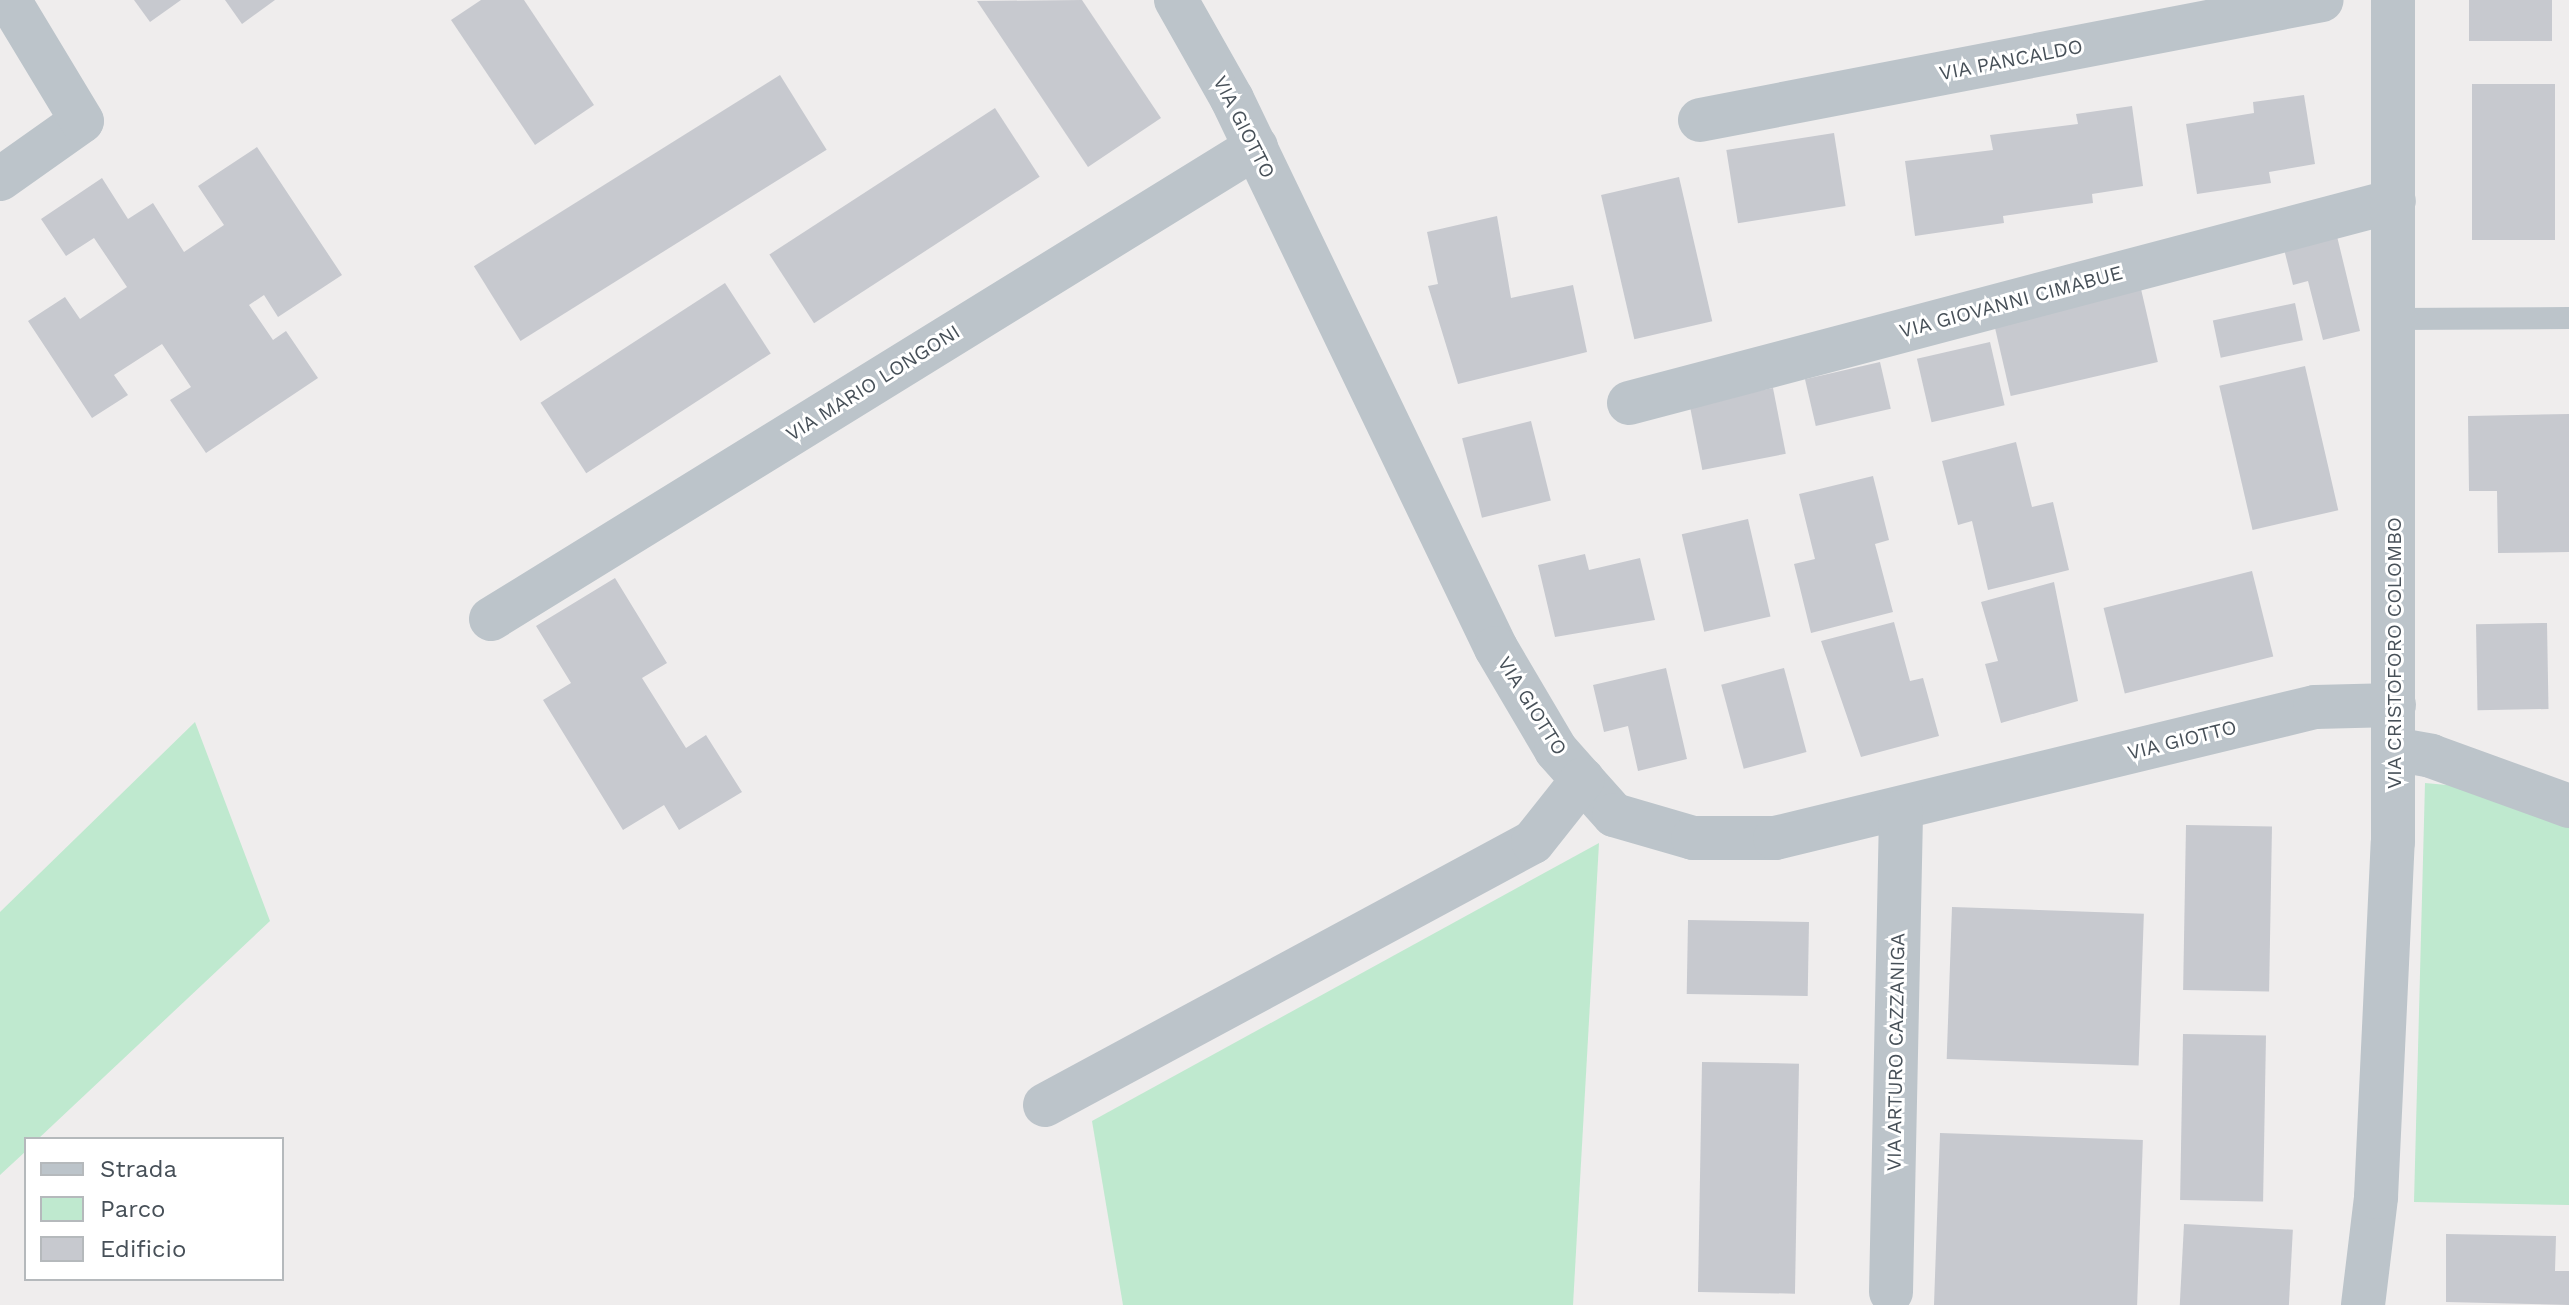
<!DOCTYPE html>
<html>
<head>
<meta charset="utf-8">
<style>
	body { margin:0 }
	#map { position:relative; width:2569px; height:1305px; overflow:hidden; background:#efeded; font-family:"Work Sans",sans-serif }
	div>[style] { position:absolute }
	.green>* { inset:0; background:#bfe9cf }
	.building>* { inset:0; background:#c7c9cf; transform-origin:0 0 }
	.service>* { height:22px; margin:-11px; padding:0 11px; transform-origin:11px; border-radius:11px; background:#bcc4ca }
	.minor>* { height:44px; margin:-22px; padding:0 22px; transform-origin:22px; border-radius:22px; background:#bcc4ca }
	span { translate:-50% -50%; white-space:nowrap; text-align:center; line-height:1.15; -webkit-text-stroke:6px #fff; paint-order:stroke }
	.street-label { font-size:20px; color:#475058 }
	.legend { position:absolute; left:24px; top:1137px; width:260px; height:144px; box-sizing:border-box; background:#fff; border:2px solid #b5b9bc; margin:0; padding:10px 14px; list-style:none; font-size:24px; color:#475058 }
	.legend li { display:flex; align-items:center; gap:16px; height:40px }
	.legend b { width:40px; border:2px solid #b5b9bc }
</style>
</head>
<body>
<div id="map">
	<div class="green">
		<div style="clip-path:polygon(195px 722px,270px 921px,38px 1139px,26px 1139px,26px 1151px,0 1175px,0 912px)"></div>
		<div style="clip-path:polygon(2425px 783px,2458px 786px,2569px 823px,2569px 1205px,2414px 1202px)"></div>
		<div style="clip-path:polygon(1599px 843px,1573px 1305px,1123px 1305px,1092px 1121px)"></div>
	</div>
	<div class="building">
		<div style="clip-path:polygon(134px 0,181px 0,150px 22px)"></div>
		<div style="clip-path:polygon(225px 0,275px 0,242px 24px)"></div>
		<div style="clip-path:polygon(481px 0,524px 0,594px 105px,535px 145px,451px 20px)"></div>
		<div style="clip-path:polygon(1082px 0,1161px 118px,1088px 167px,977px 1px)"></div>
		<div style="left:2469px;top:0;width:83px;height:41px"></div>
		<div style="left:780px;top:75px;width:88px;height:361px;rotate:58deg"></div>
		<div style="left:2472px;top:84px;width:83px;height:156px"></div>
		<div style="clip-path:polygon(2304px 95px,2315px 164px,2269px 172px,2271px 183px,2197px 194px,2186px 124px,2254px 113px,2253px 102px)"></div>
		<div style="clip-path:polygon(2132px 106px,2143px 186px,2092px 194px,2093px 203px,2003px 216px,2004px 223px,1915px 236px,1905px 161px,1993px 150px,1990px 135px,2078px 124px,2076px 114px)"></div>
		<div style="left:995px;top:108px;width:82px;height:269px;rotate:57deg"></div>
		<div style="left:1834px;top:133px;width:74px;height:109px;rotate:81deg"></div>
		<div style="clip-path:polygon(257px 147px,342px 275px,278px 317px,264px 295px,249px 305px,273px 340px,286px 331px,318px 378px,206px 453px,170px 400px,191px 387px,162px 344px,114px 375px,128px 395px,92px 418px,28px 321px,65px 297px,80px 319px,127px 287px,94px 238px,66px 256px,41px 219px,102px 178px,128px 219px,153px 203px,184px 252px,224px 225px,198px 186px)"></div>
		<div style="left:1679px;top:177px;width:148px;height:80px;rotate:77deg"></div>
		<div style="clip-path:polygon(1497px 216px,1511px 298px,1573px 285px,1587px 352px,1458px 384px,1428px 286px,1438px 284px,1427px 232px)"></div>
		<div style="clip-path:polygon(2335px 228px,2360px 331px,2323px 340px,2308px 281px,2293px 285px,2282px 241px)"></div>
		<div style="left:725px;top:283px;width:84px;height:220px;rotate:57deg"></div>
		<div style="left:2141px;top:289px;width:75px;height:151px;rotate:77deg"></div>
		<div style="left:2295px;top:303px;width:38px;height:84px;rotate:78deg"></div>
		<div style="left:1990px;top:342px;width:65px;height:75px;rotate:77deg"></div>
		<div style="left:1880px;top:362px;width:48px;height:77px;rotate:77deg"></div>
		<div style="left:2305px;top:366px;width:148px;height:88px;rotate:77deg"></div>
		<div style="left:1773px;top:388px;width:67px;height:85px;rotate:79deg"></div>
		<div style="clip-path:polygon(2569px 414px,2569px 552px,2498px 553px,2497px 491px,2469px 491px,2468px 416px)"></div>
		<div style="left:1531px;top:421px;width:82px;height:71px;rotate:76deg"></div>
		<div style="clip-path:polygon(2016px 442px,2032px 507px,2053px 502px,2069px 570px,1988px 590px,1972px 521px,1958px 525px,1942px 461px)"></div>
		<div style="clip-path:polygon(1873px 476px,1889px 540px,1875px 544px,1893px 612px,1811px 633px,1794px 564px,1815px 559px,1799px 494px)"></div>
		<div style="left:1748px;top:519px;width:100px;height:68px;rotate:77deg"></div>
		<div style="clip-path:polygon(1585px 554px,1589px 570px,1640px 558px,1655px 620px,1555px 637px,1538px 565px)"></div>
		<div style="left:2252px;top:571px;width:88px;height:153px;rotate:76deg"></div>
		<div style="clip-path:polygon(615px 578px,667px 663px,642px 678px,686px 748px,706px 735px,742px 792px,679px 830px,664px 805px,623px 830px,543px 700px,571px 683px,536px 626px)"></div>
		<div style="clip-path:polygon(2054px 582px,2078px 701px,2001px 723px,1985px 664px,1998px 661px,1981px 602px)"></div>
		<div style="clip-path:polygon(1894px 622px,1910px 681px,1923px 678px,1939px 736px,1861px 757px,1821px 641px)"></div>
		<div style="left:2547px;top:623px;width:86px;height:71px;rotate:89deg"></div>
		<div style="clip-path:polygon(1666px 668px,1687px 759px,1638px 771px,1628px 726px,1604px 732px,1593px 685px)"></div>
		<div style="left:1784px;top:668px;width:87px;height:65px;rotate:75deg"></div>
		<div style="left:2186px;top:825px;width:86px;height:165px;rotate:1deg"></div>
		<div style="left:1952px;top:907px;width:192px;height:152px;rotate:2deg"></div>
		<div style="left:1688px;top:920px;width:121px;height:74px;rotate:1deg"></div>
		<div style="left:2183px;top:1034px;width:83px;height:166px;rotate:1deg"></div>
		<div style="left:1702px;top:1062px;width:97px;height:230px;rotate:1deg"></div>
		<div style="left:1940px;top:1133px;width:203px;height:172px;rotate:2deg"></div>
		<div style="left:2184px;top:1224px;width:109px;height:81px;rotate:3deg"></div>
		<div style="clip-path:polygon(2446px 1234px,2556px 1236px,2555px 1271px,2569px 1271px,2569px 1305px,2446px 1302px)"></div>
	</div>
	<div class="service">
		<div style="left:2395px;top:319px;width:174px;rotate:-0.3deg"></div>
	</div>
	<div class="minor">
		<div style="left:1176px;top:0;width:114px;rotate:60.5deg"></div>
		<div style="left:1232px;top:99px;width:609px;rotate:64.32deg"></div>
		<div style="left:1496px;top:648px;width:118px;rotate:59.5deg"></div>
		<div style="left:1556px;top:750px;width:87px;rotate:48.3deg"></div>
		<div style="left:1614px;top:815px;width:82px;rotate:16.2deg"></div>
		<div style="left:1693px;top:838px;width:82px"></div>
		<div style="left:1775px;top:838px;width:556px;rotate:-13.64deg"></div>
		<div style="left:2315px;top:707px;width:79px;rotate:-1.5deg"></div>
		<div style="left:1700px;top:120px;width:633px;rotate:-10.92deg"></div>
		<div style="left:0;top:179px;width:100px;rotate:-35.3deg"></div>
		<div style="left:82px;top:121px;width:141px;rotate:-121.1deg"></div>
		<div style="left:1629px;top:403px;width:791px;rotate:-14.79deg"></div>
		<div style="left:491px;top:619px;width:899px;rotate:-31.67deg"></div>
		<div style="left:2393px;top:749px;width:39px;rotate:10deg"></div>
		<div style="left:2431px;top:756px;width:147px;rotate:19.9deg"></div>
		<div style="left:1045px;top:1105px;width:554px;rotate:-28.32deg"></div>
		<div style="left:1533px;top:842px;width:80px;rotate:-51.6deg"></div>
		<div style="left:1891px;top:1292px;width:480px;rotate:-88.8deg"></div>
		<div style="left:2363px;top:1305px;width:109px;rotate:-83.1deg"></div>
		<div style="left:2376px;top:1197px;width:355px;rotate:-87.3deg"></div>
		<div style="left:2393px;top:842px;width:842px;rotate:-90deg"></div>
	</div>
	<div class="street-label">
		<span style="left:2011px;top:60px;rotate:-11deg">VIA PANCALDO</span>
		<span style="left:1244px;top:127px;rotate:63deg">VIA GIOTTO</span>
		<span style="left:2011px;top:302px;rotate:-15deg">VIA GIOVANNI CIMABUE</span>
		<span style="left:873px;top:383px;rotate:-32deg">VIA MARIO LONGONI</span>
		<span style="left:2394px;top:653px;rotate:-90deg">VIA CRISTOFORO COLOMBO</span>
		<span style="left:1532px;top:706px;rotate:58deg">VIA GIOTTO</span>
		<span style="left:2182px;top:740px;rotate:-14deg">VIA GIOTTO</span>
		<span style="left:1896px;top:1052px;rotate:-89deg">VIA ARTURO CAZZANIGA</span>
	</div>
	<ul class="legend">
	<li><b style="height:10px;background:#bcc4ca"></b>Strada</li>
	<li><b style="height:22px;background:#bfe9cf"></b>Parco</li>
	<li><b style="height:22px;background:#c7c9cf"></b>Edificio</li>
	</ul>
</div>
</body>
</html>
